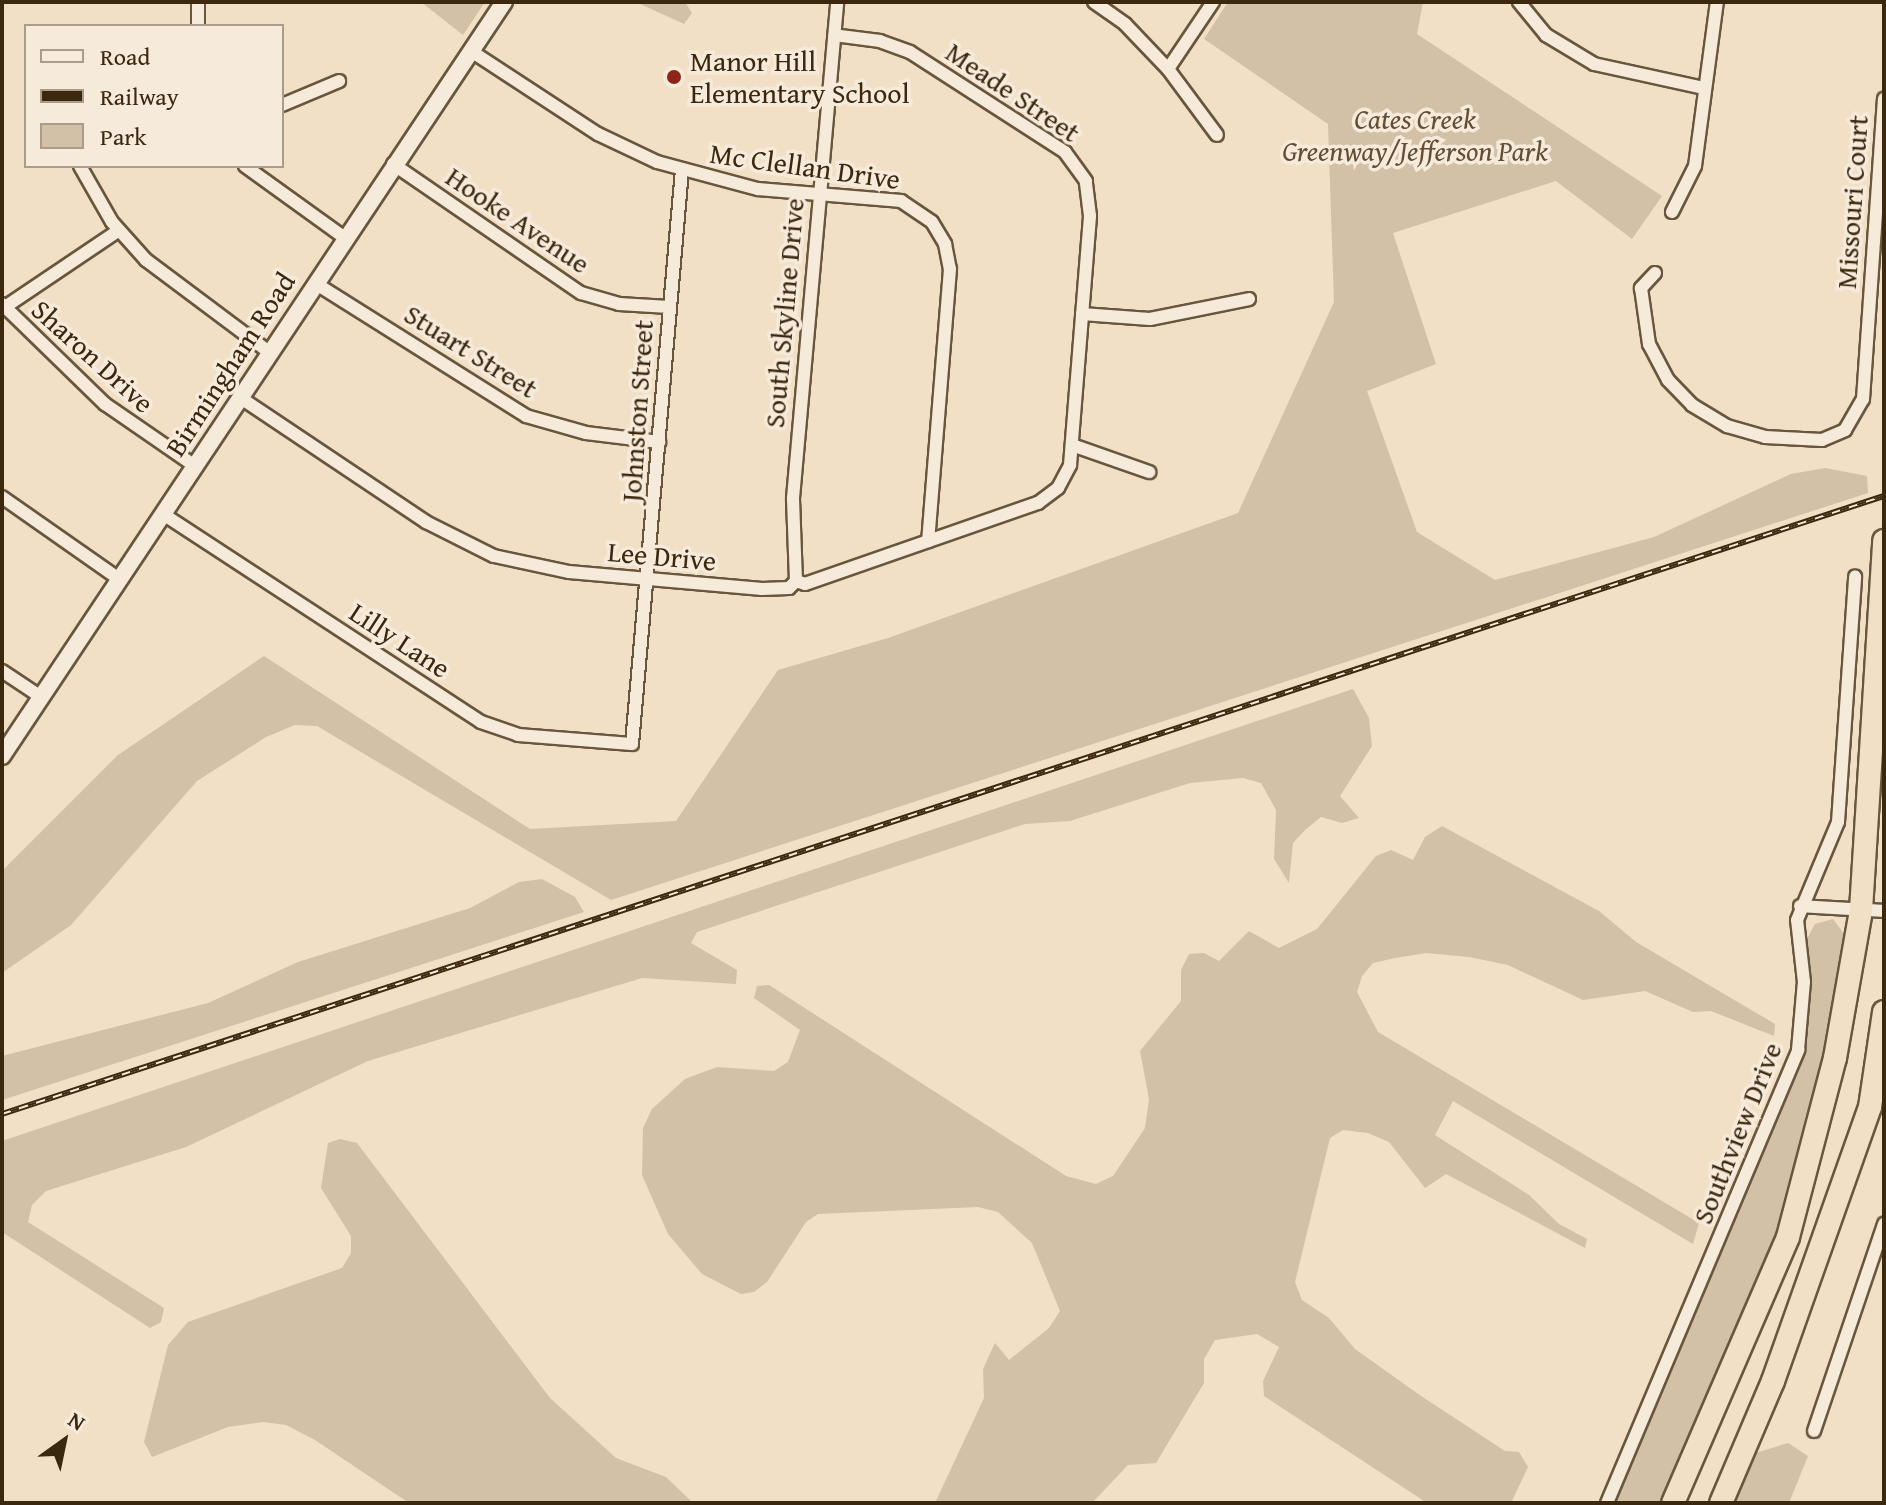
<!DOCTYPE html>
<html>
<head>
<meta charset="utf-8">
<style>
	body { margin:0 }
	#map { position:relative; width:1886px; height:1505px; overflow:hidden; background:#f1dfc6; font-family:"Gentium Book Plus",serif }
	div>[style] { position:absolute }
	.green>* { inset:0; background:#d2c0a7 }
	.roads { filter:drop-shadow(2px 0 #68563d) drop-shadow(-2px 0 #68563d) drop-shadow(0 2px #68563d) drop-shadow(0 -2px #68563d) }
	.street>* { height:12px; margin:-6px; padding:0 6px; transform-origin:6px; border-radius:6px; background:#f6eada }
	.secondary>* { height:16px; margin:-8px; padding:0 8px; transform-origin:8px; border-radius:8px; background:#f6eada }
	.highway>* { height:22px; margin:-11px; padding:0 11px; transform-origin:11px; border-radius:11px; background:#f1dfc6 }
	.rail>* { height:6px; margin-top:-3px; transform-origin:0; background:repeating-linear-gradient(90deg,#f6eada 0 9px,#3b280f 0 18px); box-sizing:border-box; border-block:2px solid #3b280f }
	.dots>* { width:22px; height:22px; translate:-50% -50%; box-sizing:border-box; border:4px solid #f6eada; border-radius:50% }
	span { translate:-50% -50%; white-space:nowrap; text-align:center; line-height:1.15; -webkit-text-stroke:7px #f6eada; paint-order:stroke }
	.poi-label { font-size:28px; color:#3b280f }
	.left { translate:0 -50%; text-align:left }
	.street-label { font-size:28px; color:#3b280f }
	.park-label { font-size:28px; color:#614e35; font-style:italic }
	.frame { position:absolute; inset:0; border:4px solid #3b280f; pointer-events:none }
	.legend { position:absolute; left:24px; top:24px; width:260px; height:144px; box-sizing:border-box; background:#f6eada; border:2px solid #ab9c89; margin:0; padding:10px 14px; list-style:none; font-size:24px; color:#3b280f }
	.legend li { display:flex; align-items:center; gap:16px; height:40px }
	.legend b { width:40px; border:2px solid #ab9c89 }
	.north { position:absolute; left:24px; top:1401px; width:80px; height:80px; -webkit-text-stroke:6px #f6eada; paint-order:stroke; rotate:33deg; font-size:22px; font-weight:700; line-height:32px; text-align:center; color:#3b280f }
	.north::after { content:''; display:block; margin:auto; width:28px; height:36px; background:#3b280f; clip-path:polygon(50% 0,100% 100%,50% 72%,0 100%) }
</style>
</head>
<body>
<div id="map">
	<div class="green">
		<div style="clip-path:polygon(421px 2px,485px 2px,463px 35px)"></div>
		<div style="clip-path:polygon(685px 2px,692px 13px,684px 24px,638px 3px)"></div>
		<div style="clip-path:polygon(1228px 2px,1423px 2px,1417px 34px,1662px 196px,1632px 239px,1556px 181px,1393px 233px,1436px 364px,1367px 391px,1417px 532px,1495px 580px,1654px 537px,1791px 474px,1825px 468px,1867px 476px,1868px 493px,611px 900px,317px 726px,295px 725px,266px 737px,197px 781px,71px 925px,2px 973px,2px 871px,118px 755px,264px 656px,530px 829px,676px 821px,778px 670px,888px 638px,1238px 513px,1334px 302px,1328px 124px,1204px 39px)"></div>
		<div style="clip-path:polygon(1353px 689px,1369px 718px,1372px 746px,1340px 796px,1359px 818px,1342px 823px,1321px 817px,1305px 830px,1293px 843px,1289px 883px,1274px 859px,1276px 810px,1261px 783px,1243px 778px,1190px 783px,1070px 821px,1025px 824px,697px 932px,691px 943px,737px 970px,736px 984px,642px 978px,368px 1061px,186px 1147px,46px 1191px,32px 1205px,28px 1222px,164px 1308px,161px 1322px,150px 1328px,2px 1232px,2px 1141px)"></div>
		<div style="clip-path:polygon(1442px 826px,1599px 911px,1636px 942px,1775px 1024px,1774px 1036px,1711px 1011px,1693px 1012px,1645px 991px,1583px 1000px,1508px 965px,1469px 957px,1426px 953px,1395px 958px,1373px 963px,1362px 976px,1357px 992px,1378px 1032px,1699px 1223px,1693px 1244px,1453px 1101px,1435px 1135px,1529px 1195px,1559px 1224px,1587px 1239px,1585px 1248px,1446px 1174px,1425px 1188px,1389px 1142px,1368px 1133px,1343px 1130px,1330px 1138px,1295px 1282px,1302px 1300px,1329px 1318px,1355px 1349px,1421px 1396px,1505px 1451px,1519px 1452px,1528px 1467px,1511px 1503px,1427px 1503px,1264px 1396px,1263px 1381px,1279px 1347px,1257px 1334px,1215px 1340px,1204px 1359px,1204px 1383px,1156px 1463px,1128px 1465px,1092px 1503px,935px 1503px,984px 1398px,983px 1369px,995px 1343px,1009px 1360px,1049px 1328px,1060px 1311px,1032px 1243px,998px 1212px,978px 1207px,818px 1214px,806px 1222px,767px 1282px,754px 1292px,741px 1294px,702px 1274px,668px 1234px,642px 1175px,643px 1128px,652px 1109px,685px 1079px,717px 1067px,774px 1071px,788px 1062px,800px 1030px,754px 998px,757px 986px,769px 985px,1066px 1176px,1096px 1184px,1113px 1176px,1145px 1128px,1149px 1099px,1140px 1051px,1181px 1001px,1181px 970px,1189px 954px,1204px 953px,1219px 961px,1249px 931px,1279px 948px,1317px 929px,1376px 856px,1391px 850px,1413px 860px,1425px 837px)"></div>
		<div style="clip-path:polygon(542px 879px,575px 897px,584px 912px,2px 1100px,2px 1056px,208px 1003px,298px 962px,470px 908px,519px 882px)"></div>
		<div style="clip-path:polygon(1833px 919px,1845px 935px,1835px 1008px,1803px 1150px,1776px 1235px,1663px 1503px,1614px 1503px,1802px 1062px,1809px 1018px,1804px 944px,1815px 924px)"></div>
		<div style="clip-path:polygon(340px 1139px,357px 1143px,550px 1398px,616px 1458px,666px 1477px,693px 1503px,409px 1503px,315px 1440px,286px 1425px,263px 1422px,228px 1427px,152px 1457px,144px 1442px,168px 1345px,188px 1322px,342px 1268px,351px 1253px,351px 1236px,321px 1188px,328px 1143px)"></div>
		<div style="clip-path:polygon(1788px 1443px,1808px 1456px,1789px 1503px,1732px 1503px,1752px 1454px)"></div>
	</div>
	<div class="roads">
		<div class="street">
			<div style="left:198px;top:2px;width:24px;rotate:90deg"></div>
			<div style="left:1094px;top:2px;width:38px;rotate:35deg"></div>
			<div style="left:1125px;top:24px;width:62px;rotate:46.3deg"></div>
			<div style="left:1168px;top:69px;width:82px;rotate:53.4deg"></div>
			<div style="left:1519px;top:2px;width:43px;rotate:50.7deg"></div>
			<div style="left:1546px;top:35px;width:56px;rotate:31.1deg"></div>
			<div style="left:1594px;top:64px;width:113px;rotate:12.3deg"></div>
			<div style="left:471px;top:51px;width:152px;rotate:33.2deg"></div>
			<div style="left:598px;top:134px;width:65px;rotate:25.4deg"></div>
			<div style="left:657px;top:162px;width:105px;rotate:15deg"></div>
			<div style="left:758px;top:189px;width:144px;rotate:4.8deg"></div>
			<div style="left:901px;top:201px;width:37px;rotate:34deg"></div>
			<div style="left:932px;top:222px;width:26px;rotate:59deg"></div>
			<div style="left:945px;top:244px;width:25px;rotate:79deg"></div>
			<div style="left:950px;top:269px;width:273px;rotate:94.6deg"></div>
			<div style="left:1168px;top:69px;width:81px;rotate:-56.1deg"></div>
			<div style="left:282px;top:105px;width:62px;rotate:-22.8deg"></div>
			<div style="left:393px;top:164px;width:228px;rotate:34.5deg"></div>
			<div style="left:581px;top:293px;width:40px;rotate:16deg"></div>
			<div style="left:619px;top:304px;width:50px;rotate:3.4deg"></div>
			<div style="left:80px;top:166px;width:64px;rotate:60.3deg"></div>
			<div style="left:112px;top:222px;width:51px;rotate:48.2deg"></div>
			<div style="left:146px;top:260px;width:154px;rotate:36.8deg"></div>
			<div style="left:245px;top:166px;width:123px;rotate:35.8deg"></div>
			<div style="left:1672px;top:212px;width:51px;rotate:-63.4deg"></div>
			<div style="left:1695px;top:166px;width:165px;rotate:-82.4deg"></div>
			<div style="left:1655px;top:273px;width:21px;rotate:133deg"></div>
			<div style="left:1641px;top:288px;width:57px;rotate:81.9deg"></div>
			<div style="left:1649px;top:344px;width:41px;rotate:62.2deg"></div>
			<div style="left:1668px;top:380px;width:35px;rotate:46deg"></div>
			<div style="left:1692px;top:405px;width:41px;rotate:31deg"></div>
			<div style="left:1727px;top:426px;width:40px;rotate:16deg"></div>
			<div style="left:1765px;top:437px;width:57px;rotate:3deg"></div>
			<div style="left:1822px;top:440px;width:25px;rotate:-23deg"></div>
			<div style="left:1845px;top:430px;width:36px;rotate:-60deg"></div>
			<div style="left:1863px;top:399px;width:301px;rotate:-86deg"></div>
			<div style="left:315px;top:283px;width:249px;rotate:32.2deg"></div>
			<div style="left:526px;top:416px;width:62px;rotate:15.8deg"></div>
			<div style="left:586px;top:433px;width:74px;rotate:7deg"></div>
			<div style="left:2px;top:304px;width:144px;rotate:44.2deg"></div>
			<div style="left:105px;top:404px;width:109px;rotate:34.6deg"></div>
			<div style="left:2px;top:309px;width:141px;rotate:-34deg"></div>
			<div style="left:1082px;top:314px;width:68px;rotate:4.2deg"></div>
			<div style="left:1150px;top:319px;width:101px;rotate:-11.4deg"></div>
			<div style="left:241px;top:398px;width:223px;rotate:33.8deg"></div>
			<div style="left:426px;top:522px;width:76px;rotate:26.6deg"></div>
			<div style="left:494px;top:556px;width:77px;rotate:12deg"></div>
			<div style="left:569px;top:572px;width:194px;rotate:5deg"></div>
			<div style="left:762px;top:589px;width:27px;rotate:-2deg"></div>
			<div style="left:789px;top:588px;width:10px;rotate:-45deg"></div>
			<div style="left:1072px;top:445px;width:82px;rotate:19.3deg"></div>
			<div style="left:2px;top:497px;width:143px;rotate:35deg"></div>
			<div style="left:163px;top:514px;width:380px;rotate:33.2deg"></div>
			<div style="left:481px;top:722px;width:39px;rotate:19deg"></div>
			<div style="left:518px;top:735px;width:114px;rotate:4.5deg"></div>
			<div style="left:632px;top:744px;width:576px;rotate:-85.02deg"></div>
			<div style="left:796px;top:581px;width:9px;rotate:18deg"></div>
			<div style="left:805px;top:584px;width:247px;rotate:-19.2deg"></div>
			<div style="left:1038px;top:503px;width:25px;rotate:-37deg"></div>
			<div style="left:1058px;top:488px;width:26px;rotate:-62deg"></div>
			<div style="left:1070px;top:465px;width:250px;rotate:-85.4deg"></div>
			<div style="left:1090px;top:216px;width:35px;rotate:-97deg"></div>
			<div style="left:1086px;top:181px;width:36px;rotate:-126deg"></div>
			<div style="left:1065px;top:152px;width:184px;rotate:-147.2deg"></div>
			<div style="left:910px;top:52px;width:32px;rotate:-160deg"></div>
			<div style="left:880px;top:41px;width:46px;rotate:-172.6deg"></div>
			<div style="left:796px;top:581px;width:83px;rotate:-92.1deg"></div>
			<div style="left:793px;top:498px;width:498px;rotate:-84.9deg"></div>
			<div style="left:2px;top:671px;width:47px;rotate:33.7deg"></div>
			<div style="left:1800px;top:906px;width:84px;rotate:3.4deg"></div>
			<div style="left:1814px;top:1431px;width:219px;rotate:-71.3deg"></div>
			<div style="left:1607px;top:1503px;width:492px;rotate:-67.1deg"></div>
			<div style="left:1798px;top:1050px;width:68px;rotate:-85deg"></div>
			<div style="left:1804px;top:982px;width:62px;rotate:-96.4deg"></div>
			<div style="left:1797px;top:920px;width:106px;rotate:-67.3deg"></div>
			<div style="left:1838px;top:822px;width:246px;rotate:-86deg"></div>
		</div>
		<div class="secondary">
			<div style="left:2px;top:756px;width:906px;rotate:-56.35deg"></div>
		</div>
		<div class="highway">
			<div style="left:1673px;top:1503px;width:290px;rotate:-66.6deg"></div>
			<div style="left:1788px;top:1237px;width:185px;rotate:-75.3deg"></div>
			<div style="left:1835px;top:1058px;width:150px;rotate:-80deg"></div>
			<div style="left:1861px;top:910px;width:370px;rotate:-86.4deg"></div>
			<div style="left:1721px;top:1503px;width:133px;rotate:-66.9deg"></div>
			<div style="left:1773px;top:1381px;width:291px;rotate:-70.5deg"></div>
			<div style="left:1870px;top:1107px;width:96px;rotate:-81.6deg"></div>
		</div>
	</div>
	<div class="rail">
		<div style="left:2px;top:1114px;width:1981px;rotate:-18.18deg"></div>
	</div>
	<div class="dots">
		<div style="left:674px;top:77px;background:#8f2418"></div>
	</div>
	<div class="poi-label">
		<span class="left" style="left:690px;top:77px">Manor Hill<br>Elementary School</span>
	</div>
	<div class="street-label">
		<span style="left:1013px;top:92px;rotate:34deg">Meade Street</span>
		<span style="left:805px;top:166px;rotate:8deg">Mc Clellan Drive</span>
		<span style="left:1852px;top:202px;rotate:-86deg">Missouri Court</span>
		<span style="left:518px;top:220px;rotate:34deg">Hooke Avenue</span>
		<span style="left:784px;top:313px;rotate:-85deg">South Skyline Drive</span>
		<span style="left:471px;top:351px;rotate:32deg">Stuart Street</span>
		<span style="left:93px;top:356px;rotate:42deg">Sharon Drive</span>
		<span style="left:230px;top:364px;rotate:-57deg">Birmingham Road</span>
		<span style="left:637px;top:411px;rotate:-86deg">Johnston Street</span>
		<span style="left:662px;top:556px;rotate:5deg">Lee Drive</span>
		<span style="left:400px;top:640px;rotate:33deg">Lilly Lane</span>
		<span style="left:1737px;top:1133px;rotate:-68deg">Southview Drive</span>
	</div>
	<div class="park-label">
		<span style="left:1415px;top:135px">Cates Creek<br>Greenway/Jefferson Park</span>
	</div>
	<div class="frame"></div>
	<ul class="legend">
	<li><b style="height:10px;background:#f6eada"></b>Road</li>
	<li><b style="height:10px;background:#3b280f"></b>Railway</li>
	<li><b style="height:22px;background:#d2c0a7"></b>Park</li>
	</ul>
	<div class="north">N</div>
</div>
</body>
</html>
